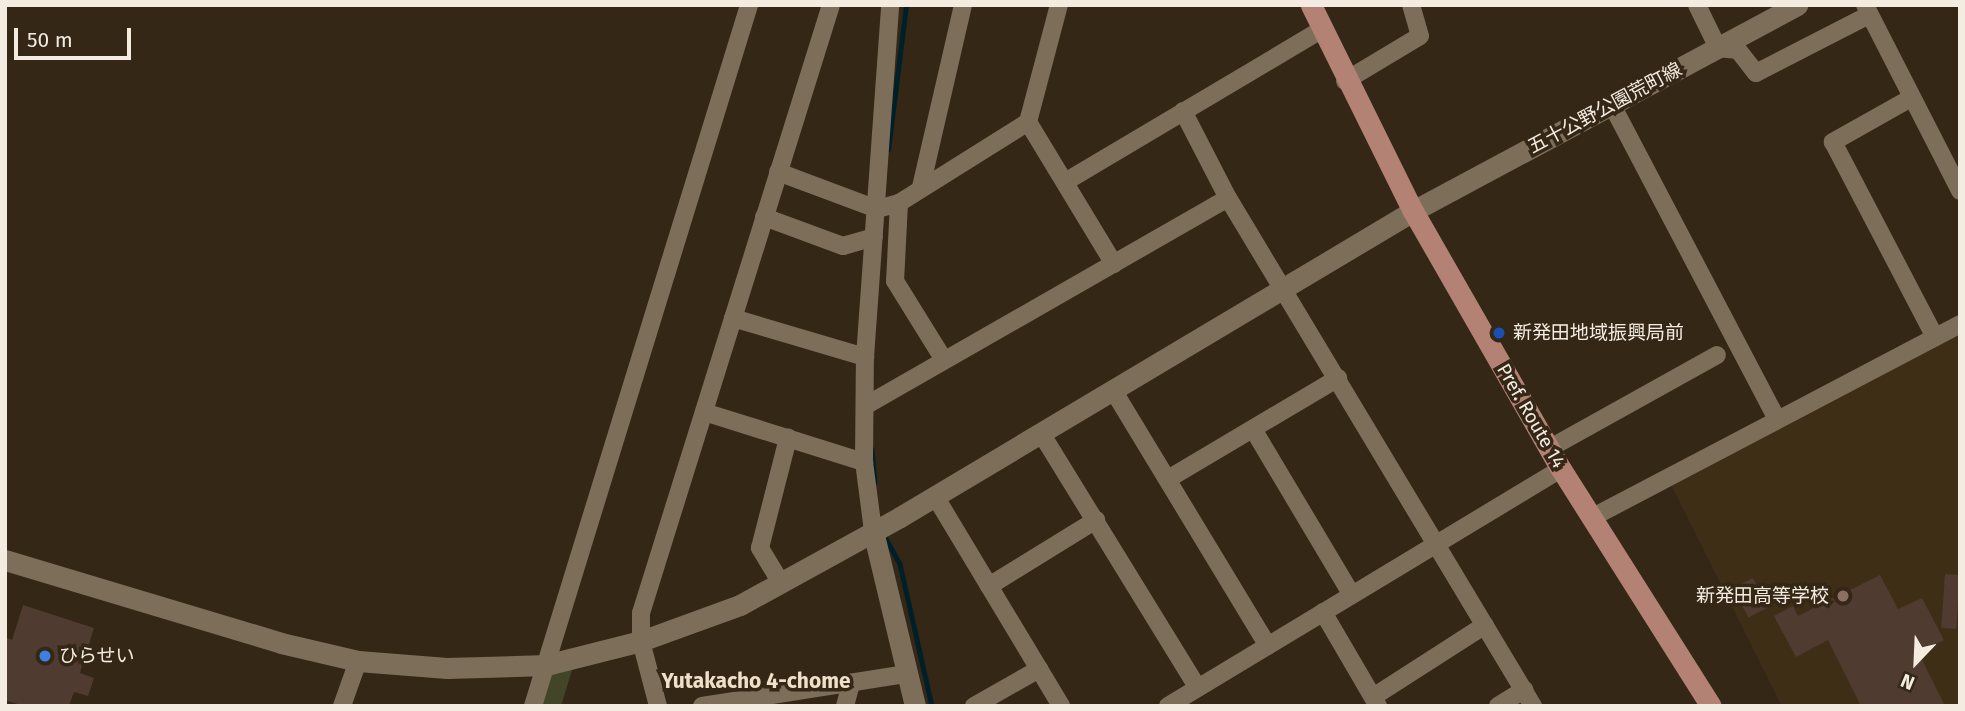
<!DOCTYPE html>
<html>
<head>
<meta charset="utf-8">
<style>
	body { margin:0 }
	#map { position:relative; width:1965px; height:711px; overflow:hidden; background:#342716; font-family:"Fira Sans","Noto Sans JP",sans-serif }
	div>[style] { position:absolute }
	.built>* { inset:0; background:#3f2e16 }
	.green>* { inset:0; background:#434528 }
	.stream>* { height:4.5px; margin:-2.25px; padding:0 2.25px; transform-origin:2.25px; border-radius:2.25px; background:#002029 }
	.building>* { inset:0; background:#503b31; transform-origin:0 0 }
	.street>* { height:18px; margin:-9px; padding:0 9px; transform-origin:9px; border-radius:9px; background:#7d6e5a }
	.secondary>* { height:21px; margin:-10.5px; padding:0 10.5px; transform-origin:10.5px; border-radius:10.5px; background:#7d6e5a }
	.primary>* { height:21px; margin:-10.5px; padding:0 10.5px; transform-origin:10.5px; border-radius:10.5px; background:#b48175 }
	.dots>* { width:19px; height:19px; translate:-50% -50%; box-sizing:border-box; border:4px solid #342716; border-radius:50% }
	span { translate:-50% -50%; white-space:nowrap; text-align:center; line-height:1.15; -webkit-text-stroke:7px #342716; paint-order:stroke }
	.street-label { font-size:19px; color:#f4ece1 }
	.poi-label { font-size:19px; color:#f4ece1 }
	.left { translate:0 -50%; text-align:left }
	.right { translate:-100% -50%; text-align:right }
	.neighbourhood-label { font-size:21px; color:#f0e0ca; font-weight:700 }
	.frame { position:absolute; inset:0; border:7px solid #f4ece1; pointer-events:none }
	.north { position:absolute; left:1881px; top:627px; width:70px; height:70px; -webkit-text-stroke:5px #342716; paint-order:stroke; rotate:203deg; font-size:19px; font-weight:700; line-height:28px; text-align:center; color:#f4ece1 }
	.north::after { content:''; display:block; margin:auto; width:24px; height:32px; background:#f4ece1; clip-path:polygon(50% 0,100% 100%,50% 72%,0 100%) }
	.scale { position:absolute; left:14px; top:28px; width:117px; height:32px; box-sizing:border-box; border:4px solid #f4ece1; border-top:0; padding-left:9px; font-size:21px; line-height:24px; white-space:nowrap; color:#f4ece1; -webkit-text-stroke:5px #342716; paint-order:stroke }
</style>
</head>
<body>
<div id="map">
	<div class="built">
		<div style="clip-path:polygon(1960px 334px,1960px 706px,1782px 706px,1672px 486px)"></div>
	</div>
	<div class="green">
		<div style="clip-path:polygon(575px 660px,561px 706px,536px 706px,548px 667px)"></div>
	</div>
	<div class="stream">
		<div style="left:888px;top:150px;width:146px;rotate:-82.9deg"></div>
		<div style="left:872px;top:449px;width:33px;rotate:85deg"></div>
		<div style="left:884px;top:535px;width:33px;rotate:61deg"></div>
		<div style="left:900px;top:564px;width:146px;rotate:77.3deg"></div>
	</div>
	<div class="building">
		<div style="left:1945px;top:574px;width:15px;height:54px;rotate:4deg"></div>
		<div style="clip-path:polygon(1880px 575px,1898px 609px,1922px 598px,1944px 640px,1919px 654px,1945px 706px,1861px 706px,1828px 640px,1796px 657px,1774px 616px,1793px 606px,1798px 616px)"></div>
		<div style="left:1753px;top:578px;width:33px;height:22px;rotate:63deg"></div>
		<div style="clip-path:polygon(23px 605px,94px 628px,80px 673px,94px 678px,88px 696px,74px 692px,69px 706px,24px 706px,5px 700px,5px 637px,12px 640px)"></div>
	</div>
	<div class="street">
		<div style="left:1697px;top:5px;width:48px;rotate:64deg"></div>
		<div style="left:1718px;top:48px;width:20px;rotate:6deg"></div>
		<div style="left:1738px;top:50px;width:29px;rotate:52deg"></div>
		<div style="left:1756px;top:73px;width:127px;rotate:-27.2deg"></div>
		<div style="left:1865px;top:5px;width:209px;rotate:62.9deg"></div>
		<div style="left:1345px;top:81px;width:87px;rotate:-31deg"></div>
		<div style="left:1420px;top:36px;width:32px;rotate:-106deg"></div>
		<div style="left:1911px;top:98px;width:90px;rotate:150.6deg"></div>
		<div style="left:1833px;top:142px;width:220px;rotate:62.4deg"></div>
		<div style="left:1612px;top:105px;width:355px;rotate:62.3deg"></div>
		<div style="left:1183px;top:111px;width:98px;rotate:62.7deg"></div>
		<div style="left:1028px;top:122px;width:166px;rotate:58.8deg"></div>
		<div style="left:778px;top:172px;width:106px;rotate:20.5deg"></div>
		<div style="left:877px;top:209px;width:23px;rotate:-15deg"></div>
		<div style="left:899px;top:203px;width:152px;rotate:-32.1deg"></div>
		<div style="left:1028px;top:122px;width:121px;rotate:-75.2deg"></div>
		<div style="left:1065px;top:182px;width:298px;rotate:-30.7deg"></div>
		<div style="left:921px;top:187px;width:187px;rotate:-77deg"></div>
		<div style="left:899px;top:203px;width:78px;rotate:92.9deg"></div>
		<div style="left:895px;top:281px;width:93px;rotate:58.2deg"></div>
		<div style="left:764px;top:217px;width:84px;rotate:20.2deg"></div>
		<div style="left:843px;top:246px;width:32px;rotate:-16deg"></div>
		<div style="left:733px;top:318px;width:138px;rotate:16.5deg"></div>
		<div style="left:1113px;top:390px;width:299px;rotate:58.8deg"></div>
		<div style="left:865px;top:406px;width:418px;rotate:-29.8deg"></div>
		<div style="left:1228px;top:198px;width:593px;rotate:59.02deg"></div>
		<div style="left:704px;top:412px;width:168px;rotate:17.4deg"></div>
		<div style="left:1253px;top:429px;width:193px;rotate:59.2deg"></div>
		<div style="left:1041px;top:433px;width:299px;rotate:58.4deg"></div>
		<div style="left:1550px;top:448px;width:191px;rotate:-29.1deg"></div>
		<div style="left:1168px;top:479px;width:198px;rotate:-30.7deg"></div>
		<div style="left:935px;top:496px;width:245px;rotate:59deg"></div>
		<div style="left:1593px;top:517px;width:415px;rotate:-27.7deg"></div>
		<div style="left:873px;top:531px;width:70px;rotate:-97.4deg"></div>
		<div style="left:864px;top:462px;width:105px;rotate:-89.5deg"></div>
		<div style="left:865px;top:357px;width:353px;rotate:-85.9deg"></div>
		<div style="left:781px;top:583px;width:41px;rotate:-121deg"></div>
		<div style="left:760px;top:548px;width:114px;rotate:-75.7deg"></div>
		<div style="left:989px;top:586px;width:126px;rotate:-31.7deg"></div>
		<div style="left:1323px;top:612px;width:109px;rotate:59.7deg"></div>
		<div style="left:1373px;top:697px;width:133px;rotate:-32.7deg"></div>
		<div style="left:342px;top:706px;width:48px;rotate:-70.4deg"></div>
		<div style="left:533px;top:706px;width:734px;rotate:-72.87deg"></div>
		<div style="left:658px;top:706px;width:67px;rotate:-104.7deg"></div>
		<div style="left:641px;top:641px;width:28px;rotate:-90deg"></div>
		<div style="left:641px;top:613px;width:637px;rotate:-72.65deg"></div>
		<div style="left:702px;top:706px;width:207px;rotate:-8.9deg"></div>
		<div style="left:845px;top:706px;width:24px;rotate:-75deg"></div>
		<div style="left:974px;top:706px;width:75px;rotate:-29.6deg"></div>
		<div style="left:1168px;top:706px;width:459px;rotate:-31.1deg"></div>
		<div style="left:1498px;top:706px;width:31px;rotate:-32deg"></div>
	</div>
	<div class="secondary">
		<div style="left:873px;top:531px;width:180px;rotate:76.5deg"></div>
		<div style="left:5px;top:560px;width:288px;rotate:16.7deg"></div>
		<div style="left:281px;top:643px;width:79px;rotate:13.2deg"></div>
		<div style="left:358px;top:661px;width:89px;rotate:4.5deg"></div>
		<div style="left:447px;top:668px;width:99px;rotate:-1.7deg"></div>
		<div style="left:546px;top:665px;width:98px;rotate:-14.2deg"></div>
		<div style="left:641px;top:641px;width:105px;rotate:-20deg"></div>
		<div style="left:740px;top:605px;width:183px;rotate:-28.8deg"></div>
		<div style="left:900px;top:517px;width:597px;rotate:-30.82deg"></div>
		<div style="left:1413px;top:211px;width:436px;rotate:-28.2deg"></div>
	</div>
	<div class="primary">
		<div style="left:1311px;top:5px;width:230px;rotate:63.7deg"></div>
		<div style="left:1413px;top:211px;width:297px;rotate:60.2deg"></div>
		<div style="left:1561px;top:469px;width:280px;rotate:57.7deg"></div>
	</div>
	<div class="dots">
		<div style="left:1499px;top:333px;background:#1a4fb4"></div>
		<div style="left:1843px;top:596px;background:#8d6e63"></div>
		<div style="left:45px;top:656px;background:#3f7fe0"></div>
	</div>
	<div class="street-label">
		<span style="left:1605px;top:108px;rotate:-28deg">五十公野公園荒町線</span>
		<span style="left:1531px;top:416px;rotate:60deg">Pref. Route 14</span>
	</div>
	<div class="poi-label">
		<span class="left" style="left:1513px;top:333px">新発田地域振興局前</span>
		<span class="right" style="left:1829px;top:596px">新発田高等学校</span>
		<span class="left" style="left:59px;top:656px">ひらせい</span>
	</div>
	<div class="neighbourhood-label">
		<span style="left:756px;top:681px">Yutakacho 4-chome</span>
	</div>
	<div class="frame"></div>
	<div class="north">N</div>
	<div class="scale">50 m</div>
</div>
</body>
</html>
